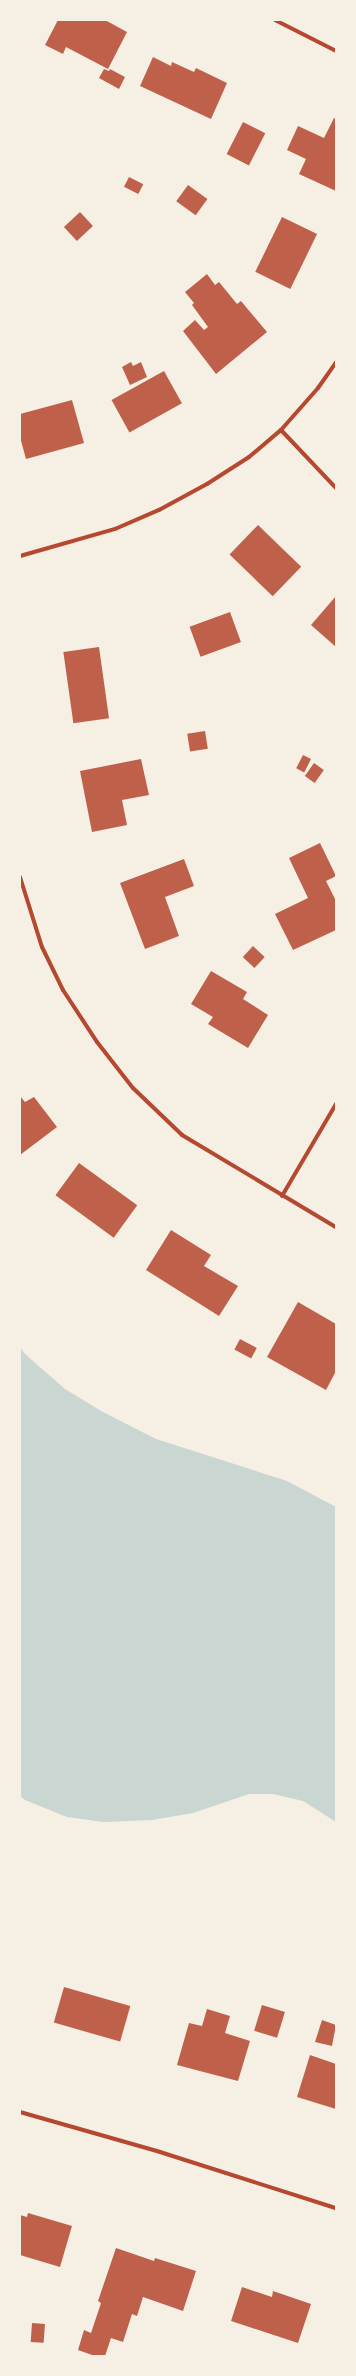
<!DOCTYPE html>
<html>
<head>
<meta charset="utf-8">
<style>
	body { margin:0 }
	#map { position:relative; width:356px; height:2376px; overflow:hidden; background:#f6efe4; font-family:"IBM Plex Sans",sans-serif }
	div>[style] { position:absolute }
	.water>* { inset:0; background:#c9d6d2 }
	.building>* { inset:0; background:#bf614a; transform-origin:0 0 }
	.minor>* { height:4px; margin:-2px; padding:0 2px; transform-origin:2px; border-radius:2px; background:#b5482f }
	span { translate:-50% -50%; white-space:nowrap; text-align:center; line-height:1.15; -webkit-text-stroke:3.5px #f6efe4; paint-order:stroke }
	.frame { position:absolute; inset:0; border:21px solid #f6efe4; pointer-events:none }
</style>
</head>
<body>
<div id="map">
	<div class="water">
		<div style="clip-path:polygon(20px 1347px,25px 1354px,65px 1389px,101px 1411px,156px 1439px,287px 1481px,336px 1507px,336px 1822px,303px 1801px,273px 1794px,249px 1794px,193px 1813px,152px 1820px,103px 1822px,67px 1817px,25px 1800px,20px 1796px)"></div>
	</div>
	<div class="building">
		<div style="clip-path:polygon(58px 20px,105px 20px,127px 32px,108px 69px,66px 47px,63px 54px,45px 45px)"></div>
		<div style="clip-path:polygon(153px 57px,171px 66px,172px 62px,194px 72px,196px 68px,227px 83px,211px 119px,140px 86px)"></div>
		<div style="clip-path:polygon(104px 69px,109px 71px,110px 69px,125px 77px,119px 89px,99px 78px)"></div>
		<div style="clip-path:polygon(334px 118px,336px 119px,336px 191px,299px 174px,306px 159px,287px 150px,298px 126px,324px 138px)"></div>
		<div style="left:243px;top:122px;width:25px;height:36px;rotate:27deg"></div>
		<div style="left:129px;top:177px;width:16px;height:11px;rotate:27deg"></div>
		<div style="left:188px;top:185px;width:24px;height:20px;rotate:36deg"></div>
		<div style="left:80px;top:212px;width:19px;height:22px;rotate:47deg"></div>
		<div style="left:282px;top:217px;width:39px;height:61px;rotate:26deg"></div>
		<div style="clip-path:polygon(207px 274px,215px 285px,219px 282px,237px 304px,241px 301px,267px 332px,216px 374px,183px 331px,195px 320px,204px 330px,208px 327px,192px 305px,194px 303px,185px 292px)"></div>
		<div style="clip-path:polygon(131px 362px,133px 366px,141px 362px,147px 377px,130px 385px,122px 367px)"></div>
		<div style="left:164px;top:371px;width:37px;height:60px;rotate:61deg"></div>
		<div style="clip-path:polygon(72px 400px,84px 443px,26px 459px,20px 437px,20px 414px)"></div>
		<div style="left:258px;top:525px;width:60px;height:41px;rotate:44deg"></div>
		<div style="clip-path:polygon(336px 596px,336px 647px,311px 625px)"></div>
		<div style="left:230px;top:612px;width:32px;height:43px;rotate:70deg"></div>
		<div style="left:99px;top:647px;width:72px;height:36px;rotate:82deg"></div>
		<div style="left:205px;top:731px;width:18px;height:18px;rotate:81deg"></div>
		<div style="left:303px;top:755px;width:9px;height:15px;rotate:27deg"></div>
		<div style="clip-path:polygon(141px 759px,149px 795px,122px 800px,127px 825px,92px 832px,80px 771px)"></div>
		<div style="left:314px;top:763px;width:12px;height:16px;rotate:35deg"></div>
		<div style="clip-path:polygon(320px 843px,336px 876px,326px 881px,336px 901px,336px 930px,293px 950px,275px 914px,308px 898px,289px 858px)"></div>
		<div style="clip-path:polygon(184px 859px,194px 886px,165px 897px,179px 936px,145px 949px,120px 883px)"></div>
		<div style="left:253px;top:946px;width:16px;height:15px;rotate:43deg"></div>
		<div style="clip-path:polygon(211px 971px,247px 992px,243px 999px,268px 1015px,248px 1048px,208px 1024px,213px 1017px,191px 1004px)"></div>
		<div style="clip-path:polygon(20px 1096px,25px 1102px,34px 1097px,57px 1127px,20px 1155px)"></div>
		<div style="left:79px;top:1163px;width:72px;height:40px;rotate:36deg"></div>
		<div style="clip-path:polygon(171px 1230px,211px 1255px,204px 1266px,238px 1286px,219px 1316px,146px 1270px)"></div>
		<div style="clip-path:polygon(298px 1302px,336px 1324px,336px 1371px,326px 1390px,267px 1357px)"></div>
		<div style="left:240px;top:1339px;width:19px;height:12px;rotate:28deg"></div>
		<div style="left:64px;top:1987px;width:69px;height:37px;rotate:16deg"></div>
		<div style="left:262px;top:2005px;width:24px;height:27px;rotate:17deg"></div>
		<div style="clip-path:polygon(207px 2009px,230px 2016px,225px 2033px,250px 2041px,238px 2081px,177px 2065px,189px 2023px,202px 2026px)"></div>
		<div style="clip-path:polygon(322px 2020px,336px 2025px,332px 2046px,315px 2042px)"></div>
		<div style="clip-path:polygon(310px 2055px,336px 2064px,336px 2109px,297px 2097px)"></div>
		<div style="clip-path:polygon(28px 2213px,72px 2226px,60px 2267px,20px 2255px,20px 2215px,27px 2217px)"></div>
		<div style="clip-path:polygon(116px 2248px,154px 2261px,155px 2258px,196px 2271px,183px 2311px,143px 2297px,137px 2316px,132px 2314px,123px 2342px,111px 2338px,105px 2356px,95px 2356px,78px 2350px,84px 2330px,91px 2333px,101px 2303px,98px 2301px)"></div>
		<div style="clip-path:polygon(242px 2287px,272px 2297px,273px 2291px,311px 2304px,298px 2343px,231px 2321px)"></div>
		<div style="left:32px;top:2323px;width:13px;height:19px;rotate:4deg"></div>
	</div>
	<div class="minor">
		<div style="left:275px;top:20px;width:68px;rotate:26.9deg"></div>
		<div style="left:281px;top:430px;width:80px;rotate:46.5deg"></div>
		<div style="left:20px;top:556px;width:99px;rotate:-15.9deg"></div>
		<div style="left:115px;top:529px;width:48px;rotate:-23.4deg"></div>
		<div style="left:159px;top:510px;width:55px;rotate:-28.4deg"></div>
		<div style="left:207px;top:484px;width:50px;rotate:-32.7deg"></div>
		<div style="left:249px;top:457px;width:42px;rotate:-40.2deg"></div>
		<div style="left:281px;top:430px;width:56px;rotate:-48.6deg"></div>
		<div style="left:318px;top:388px;width:32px;rotate:-55deg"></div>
		<div style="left:20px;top:877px;width:73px;rotate:72.6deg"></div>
		<div style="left:42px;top:947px;width:48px;rotate:64deg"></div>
		<div style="left:63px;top:990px;width:62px;rotate:56.8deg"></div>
		<div style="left:97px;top:1042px;width:58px;rotate:52deg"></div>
		<div style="left:133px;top:1088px;width:68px;rotate:43.8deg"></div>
		<div style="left:182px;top:1135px;width:179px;rotate:30.9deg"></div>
		<div style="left:282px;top:1196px;width:107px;rotate:-59.6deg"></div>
		<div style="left:20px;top:2112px;width:146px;rotate:15.9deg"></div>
		<div style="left:160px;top:2152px;width:185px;rotate:17.7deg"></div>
	</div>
	<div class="frame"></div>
</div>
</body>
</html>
